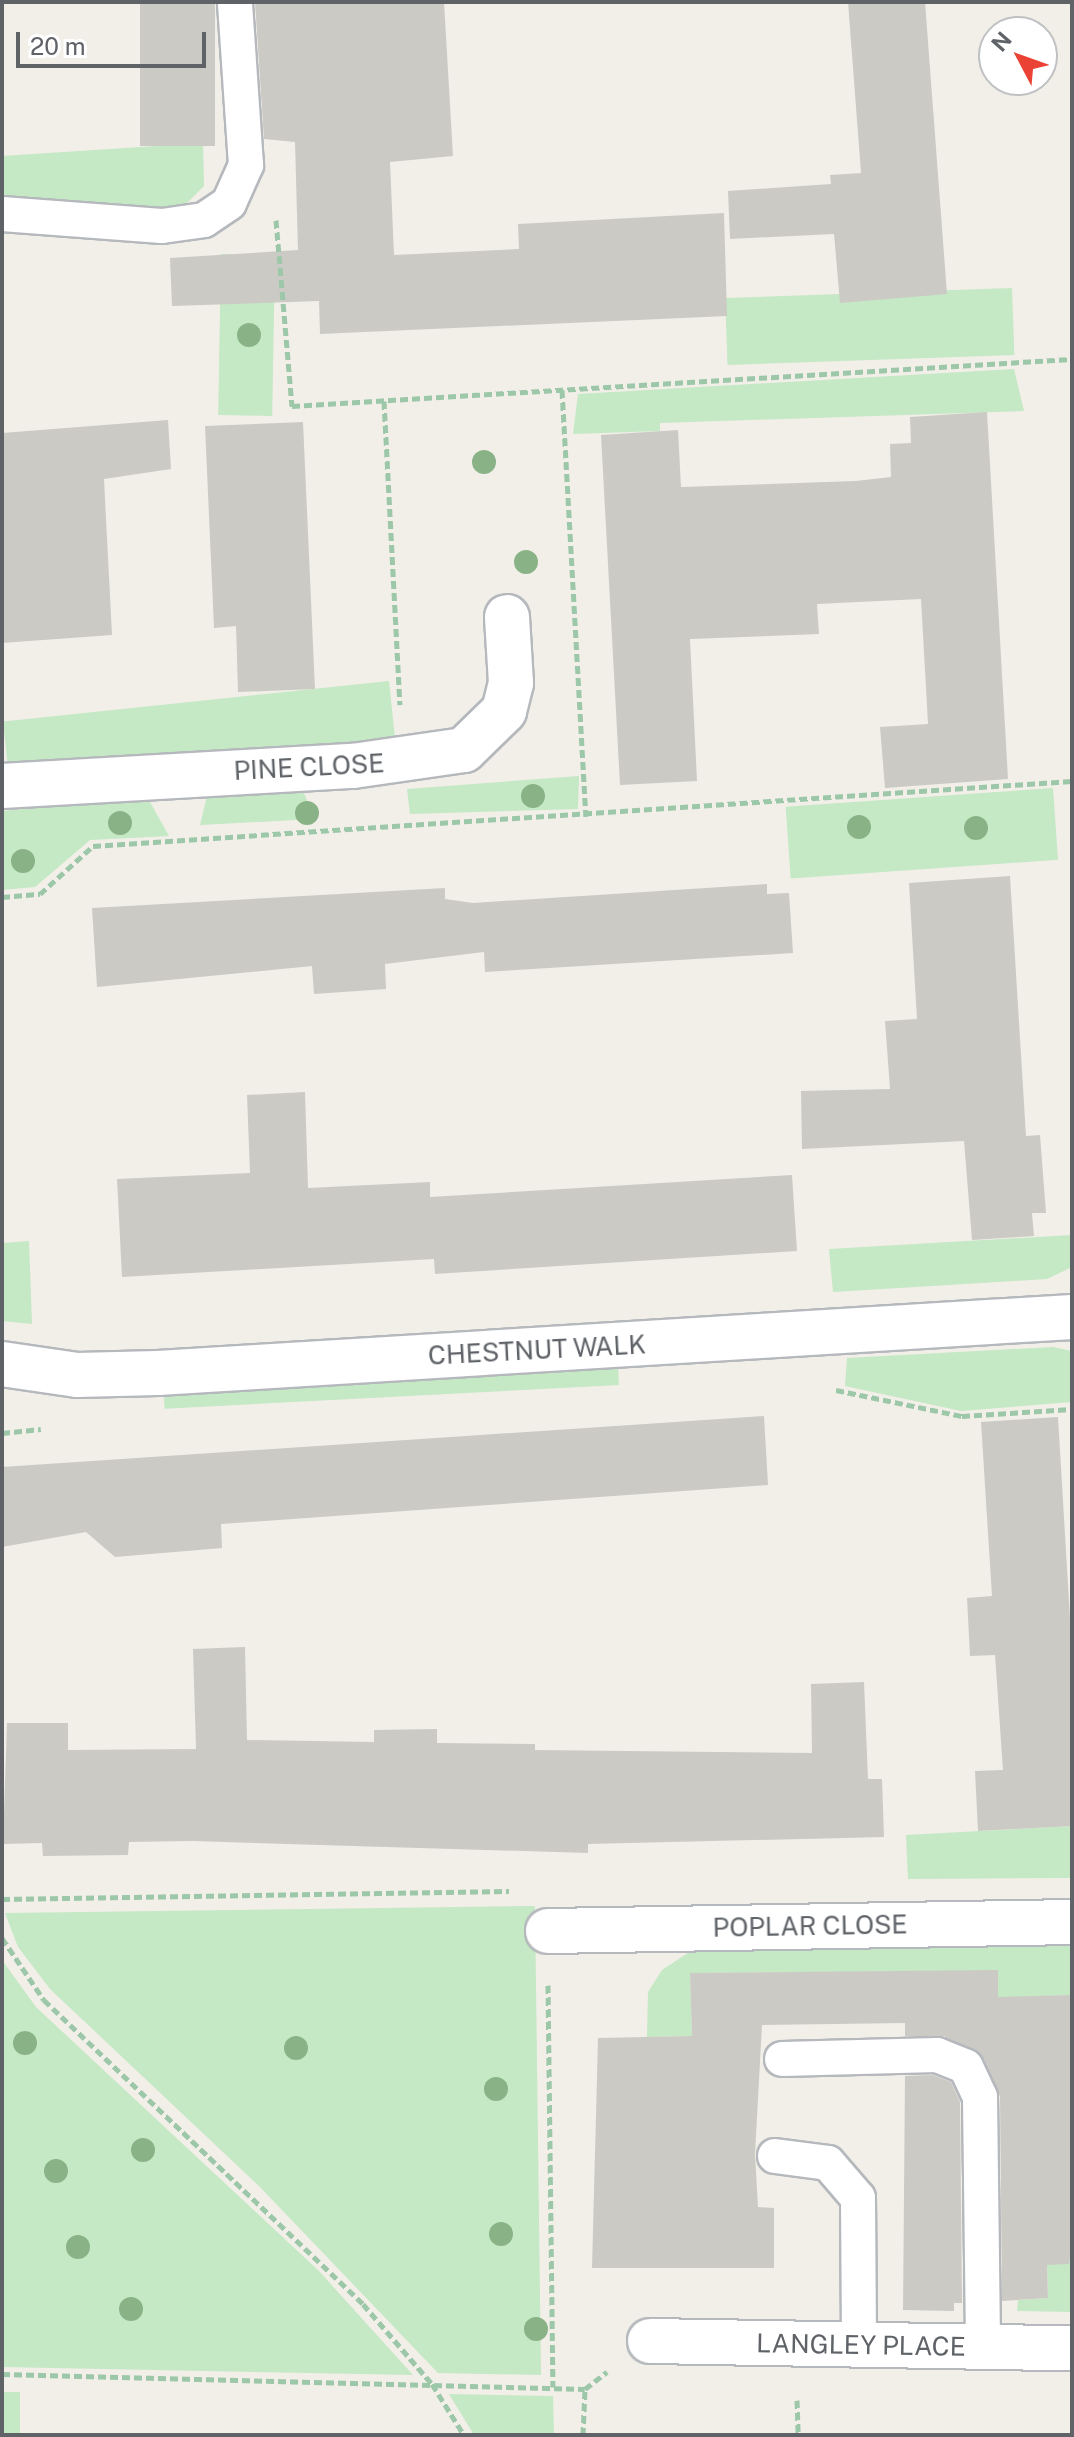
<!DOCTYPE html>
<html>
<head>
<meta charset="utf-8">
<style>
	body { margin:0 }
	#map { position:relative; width:1074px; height:2437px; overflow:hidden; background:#f1efe8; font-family:"Public Sans",sans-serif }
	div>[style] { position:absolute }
	.green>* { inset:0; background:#c5e8c5; transform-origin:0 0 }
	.building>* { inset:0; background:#cccac5; transform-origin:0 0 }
	.path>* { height:5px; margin-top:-2.5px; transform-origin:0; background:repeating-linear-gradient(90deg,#9cc7a9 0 8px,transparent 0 12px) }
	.roads { filter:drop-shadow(2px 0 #b5b8bc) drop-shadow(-2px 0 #b5b8bc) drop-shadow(0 2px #b5b8bc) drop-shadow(0 -2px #b5b8bc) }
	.service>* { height:34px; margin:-17px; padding:0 17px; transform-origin:17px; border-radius:17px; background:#fff }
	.minor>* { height:44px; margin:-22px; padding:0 22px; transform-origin:22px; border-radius:22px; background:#fff }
	.trees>* { width:24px; height:24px; margin:-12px; border-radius:50%; background:#89b387 }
	span { translate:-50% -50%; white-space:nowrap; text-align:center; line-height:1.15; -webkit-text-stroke:6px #fff; paint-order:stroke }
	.street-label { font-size:26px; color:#5f6368 }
	.frame { position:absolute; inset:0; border:4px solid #5f6368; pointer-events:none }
	.north { position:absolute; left:978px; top:16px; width:80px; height:80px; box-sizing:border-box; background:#fff; border:2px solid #bfc1c3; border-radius:50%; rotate:311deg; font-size:22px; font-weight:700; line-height:32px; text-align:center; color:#5f6368 }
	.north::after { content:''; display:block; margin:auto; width:28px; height:36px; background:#ea4335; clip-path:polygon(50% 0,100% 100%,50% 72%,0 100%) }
	.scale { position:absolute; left:16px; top:32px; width:190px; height:36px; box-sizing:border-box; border:4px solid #5f6368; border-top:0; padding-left:10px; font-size:24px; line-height:28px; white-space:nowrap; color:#5f6368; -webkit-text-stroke:6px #fff; paint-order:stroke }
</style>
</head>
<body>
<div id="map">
	<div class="green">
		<div style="clip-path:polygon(203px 143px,204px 186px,181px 209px,2px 198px,2px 156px)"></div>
		<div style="left:221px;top:254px;width:54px;height:161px;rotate:1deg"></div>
		<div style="left:1012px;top:288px;width:67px;height:287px;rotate:88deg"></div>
		<div style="clip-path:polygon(1014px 369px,1024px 411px,660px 423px,660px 431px,573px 434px,578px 394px)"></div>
		<div style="left:389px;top:681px;width:59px;height:388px;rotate:84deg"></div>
		<div style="clip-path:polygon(579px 776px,578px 809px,410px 814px,407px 789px)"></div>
		<div style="left:1053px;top:788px;width:72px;height:268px;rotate:86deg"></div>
		<div style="clip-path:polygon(304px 793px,314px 819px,200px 825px,207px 796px)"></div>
		<div style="clip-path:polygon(130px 799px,150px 802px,169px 836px,90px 840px,35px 887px,2px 890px,2px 811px)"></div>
		<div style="clip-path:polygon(1072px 1235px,1072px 1267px,1047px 1279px,833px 1292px,829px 1249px)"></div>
		<div style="clip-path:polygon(29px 1241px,32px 1324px,2px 1321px,2px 1243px)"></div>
		<div style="clip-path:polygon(1053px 1347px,1072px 1351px,1072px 1402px,961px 1411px,845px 1386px,847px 1358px)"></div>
		<div style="left:618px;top:1366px;width:19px;height:455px;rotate:87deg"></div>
		<div style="clip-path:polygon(1072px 1826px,1072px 1878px,908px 1879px,906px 1835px)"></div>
		<div style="clip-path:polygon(535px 1906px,541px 2375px,438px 2373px,259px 2186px,50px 1989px,18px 1947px,5px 1913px)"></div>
		<div style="clip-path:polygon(1072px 1946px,1072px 1995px,1046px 1996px,998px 2022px,998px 1971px,690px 1973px,692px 2036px,647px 2037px,648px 1992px,662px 1970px,697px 1947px)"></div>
		<div style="clip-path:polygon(2px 1960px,36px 2007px,319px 2271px,413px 2375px,2px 2367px)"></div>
		<div style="clip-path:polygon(1072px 2244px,1072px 2312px,1017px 2311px,1018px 2300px,1048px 2298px,1047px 2265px)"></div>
		<div style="left:2px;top:2392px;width:18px;height:43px"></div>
		<div style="clip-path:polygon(449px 2394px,553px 2396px,554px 2435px,474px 2435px)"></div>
	</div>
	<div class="building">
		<div style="left:140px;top:2px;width:75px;height:144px"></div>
		<div style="clip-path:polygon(255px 2px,444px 2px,453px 156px,390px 162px,394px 255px,519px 249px,518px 224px,724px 213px,727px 316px,320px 334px,319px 301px,172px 306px,170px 258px,298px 250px,295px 142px,264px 139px)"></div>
		<div style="clip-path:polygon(848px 2px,925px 2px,947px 294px,840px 303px,834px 234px,730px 239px,728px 191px,831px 184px,830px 175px,861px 173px)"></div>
		<div style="clip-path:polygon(987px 412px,1008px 779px,885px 788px,880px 727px,928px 724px,921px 599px,817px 604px,819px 634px,690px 639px,697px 781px,620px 785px,601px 435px,678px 430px,681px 487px,856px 481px,891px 477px,890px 444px,911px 443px,910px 417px)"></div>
		<div style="clip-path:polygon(168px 420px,171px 469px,104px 479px,112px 635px,2px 643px,2px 433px)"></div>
		<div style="clip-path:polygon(303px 422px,315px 689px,238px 692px,236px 626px,214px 628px,205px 426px)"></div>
		<div style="clip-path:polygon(1010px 876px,1026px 1136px,1040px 1135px,1046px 1213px,1032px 1213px,1034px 1236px,972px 1240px,964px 1141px,802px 1149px,801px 1091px,890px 1089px,885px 1021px,917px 1019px,909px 883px)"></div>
		<div style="clip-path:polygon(767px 884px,767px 894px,789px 893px,793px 953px,485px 972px,484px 952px,385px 964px,386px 989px,314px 994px,312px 966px,97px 987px,92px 908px,445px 888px,445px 899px,473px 903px)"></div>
		<div style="clip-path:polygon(305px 1092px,308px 1188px,430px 1182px,430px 1197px,792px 1175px,797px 1251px,435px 1274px,434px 1259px,122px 1277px,117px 1179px,250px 1173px,247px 1095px)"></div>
		<div style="clip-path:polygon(764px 1416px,768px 1485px,221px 1524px,222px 1548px,115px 1557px,86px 1532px,2px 1547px,2px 1467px)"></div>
		<div style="clip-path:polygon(1058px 1417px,1072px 1652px,1072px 1826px,978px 1831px,975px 1771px,1003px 1770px,995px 1655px,970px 1656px,967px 1598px,992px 1596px,981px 1422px)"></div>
		<div style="clip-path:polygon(245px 1647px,247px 1740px,374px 1742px,374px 1730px,437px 1729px,437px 1743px,535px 1744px,535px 1750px,812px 1753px,811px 1684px,864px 1682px,868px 1779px,882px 1779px,884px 1837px,588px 1844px,588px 1853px,192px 1841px,129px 1842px,128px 1855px,43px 1856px,42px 1843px,3px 1844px,7px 1723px,68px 1723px,68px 1750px,196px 1749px,193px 1649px)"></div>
		<div style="clip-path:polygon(998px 1970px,998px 1997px,1072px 1995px,1072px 2244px,1069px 2264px,1047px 2265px,1048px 2298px,1002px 2301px,1000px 2097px,984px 2059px,944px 2036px,905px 2036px,905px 2023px,762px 2025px,755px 2154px,758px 2207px,774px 2208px,774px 2268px,592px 2268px,598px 2038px,692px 2036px,690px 1973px)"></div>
		<div style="clip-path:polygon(933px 2075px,951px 2082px,960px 2102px,962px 2303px,954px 2303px,954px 2311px,903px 2310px,905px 2076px)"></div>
	</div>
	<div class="path">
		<div style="left:276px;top:220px;width:187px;rotate:85.1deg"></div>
		<div style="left:292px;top:406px;width:781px;rotate:-3.45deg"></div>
		<div style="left:562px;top:390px;width:427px;rotate:86.8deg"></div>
		<div style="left:384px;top:401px;width:304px;rotate:87deg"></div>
		<div style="left:2px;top:897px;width:38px;rotate:-5deg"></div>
		<div style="left:40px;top:894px;width:72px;rotate:-42.2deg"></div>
		<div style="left:93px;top:846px;width:981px;rotate:-3.8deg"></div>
		<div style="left:836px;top:1390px;width:129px;rotate:11.7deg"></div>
		<div style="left:962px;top:1416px;width:110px;rotate:-3.6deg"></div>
		<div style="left:2px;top:1433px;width:39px;rotate:-6deg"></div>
		<div style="left:2px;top:1899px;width:507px;rotate:-0.9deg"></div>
		<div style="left:2px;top:1938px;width:75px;rotate:55.9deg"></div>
		<div style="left:44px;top:2000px;width:441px;rotate:43.6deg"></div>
		<div style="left:363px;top:2304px;width:106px;rotate:49.2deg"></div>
		<div style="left:432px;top:2384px;width:60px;rotate:57.9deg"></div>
		<div style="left:548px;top:1985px;width:402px;rotate:89.3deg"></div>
		<div style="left:2px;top:2374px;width:583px;rotate:1.47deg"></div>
		<div style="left:585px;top:2389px;width:28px;rotate:-38deg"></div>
		<div style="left:797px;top:2400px;width:35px;rotate:88deg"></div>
		<div style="left:583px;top:2435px;width:46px;rotate:-87.5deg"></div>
	</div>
	<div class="roads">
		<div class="service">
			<div style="left:2px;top:214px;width:160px;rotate:4.3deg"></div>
			<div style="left:162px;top:226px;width:42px;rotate:-8.1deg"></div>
			<div style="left:204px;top:220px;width:30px;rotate:-34deg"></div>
			<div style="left:229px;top:203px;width:42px;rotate:-65.9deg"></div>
			<div style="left:246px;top:165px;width:163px;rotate:-93.9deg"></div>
			<div style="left:782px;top:2059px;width:155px;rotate:-1.5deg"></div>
			<div style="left:937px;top:2055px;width:31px;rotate:22deg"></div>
			<div style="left:966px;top:2067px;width:33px;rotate:65deg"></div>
			<div style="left:980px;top:2097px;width:250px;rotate:89.3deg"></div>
			<div style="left:775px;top:2156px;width:53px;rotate:7.5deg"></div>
			<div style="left:828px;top:2163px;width:46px;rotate:49.4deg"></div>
			<div style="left:858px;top:2198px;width:147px;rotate:89.6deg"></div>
		</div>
		<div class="minor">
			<div style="left:2px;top:786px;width:352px;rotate:-3.3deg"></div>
			<div style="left:353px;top:766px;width:112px;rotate:-8.2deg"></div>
			<div style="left:464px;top:750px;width:56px;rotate:-44.3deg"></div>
			<div style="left:504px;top:711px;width:29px;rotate:-76deg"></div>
			<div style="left:511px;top:683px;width:66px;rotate:-93.5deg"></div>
			<div style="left:2px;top:1364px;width:76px;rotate:8.3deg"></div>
			<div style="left:77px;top:1375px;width:81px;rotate:-1.4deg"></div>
			<div style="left:158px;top:1373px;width:916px;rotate:-3.51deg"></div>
			<div style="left:548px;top:1931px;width:524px;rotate:-0.98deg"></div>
			<div style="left:650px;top:2341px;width:422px;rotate:1deg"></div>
		</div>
	</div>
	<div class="trees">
		<div style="left:249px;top:335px"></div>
		<div style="left:484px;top:462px"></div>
		<div style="left:526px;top:562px"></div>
		<div style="left:533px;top:796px"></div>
		<div style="left:307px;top:813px"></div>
		<div style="left:120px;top:823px"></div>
		<div style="left:859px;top:827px"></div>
		<div style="left:976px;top:828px"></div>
		<div style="left:23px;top:861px"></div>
		<div style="left:25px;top:2043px"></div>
		<div style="left:296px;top:2048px"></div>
		<div style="left:496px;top:2089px"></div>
		<div style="left:143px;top:2150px"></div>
		<div style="left:56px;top:2171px"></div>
		<div style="left:501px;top:2234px"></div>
		<div style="left:78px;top:2247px"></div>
		<div style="left:131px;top:2309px"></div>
		<div style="left:536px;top:2329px"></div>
	</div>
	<div class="street-label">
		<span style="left:309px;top:767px;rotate:-3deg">PINE CLOSE</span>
		<span style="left:537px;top:1350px;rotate:-3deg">CHESTNUT WALK</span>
		<span style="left:810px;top:1926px;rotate:-1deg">POPLAR CLOSE</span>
		<span style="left:861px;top:2345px;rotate:1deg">LANGLEY PLACE</span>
	</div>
	<div class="frame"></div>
	<div class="north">N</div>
	<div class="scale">20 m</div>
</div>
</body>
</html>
